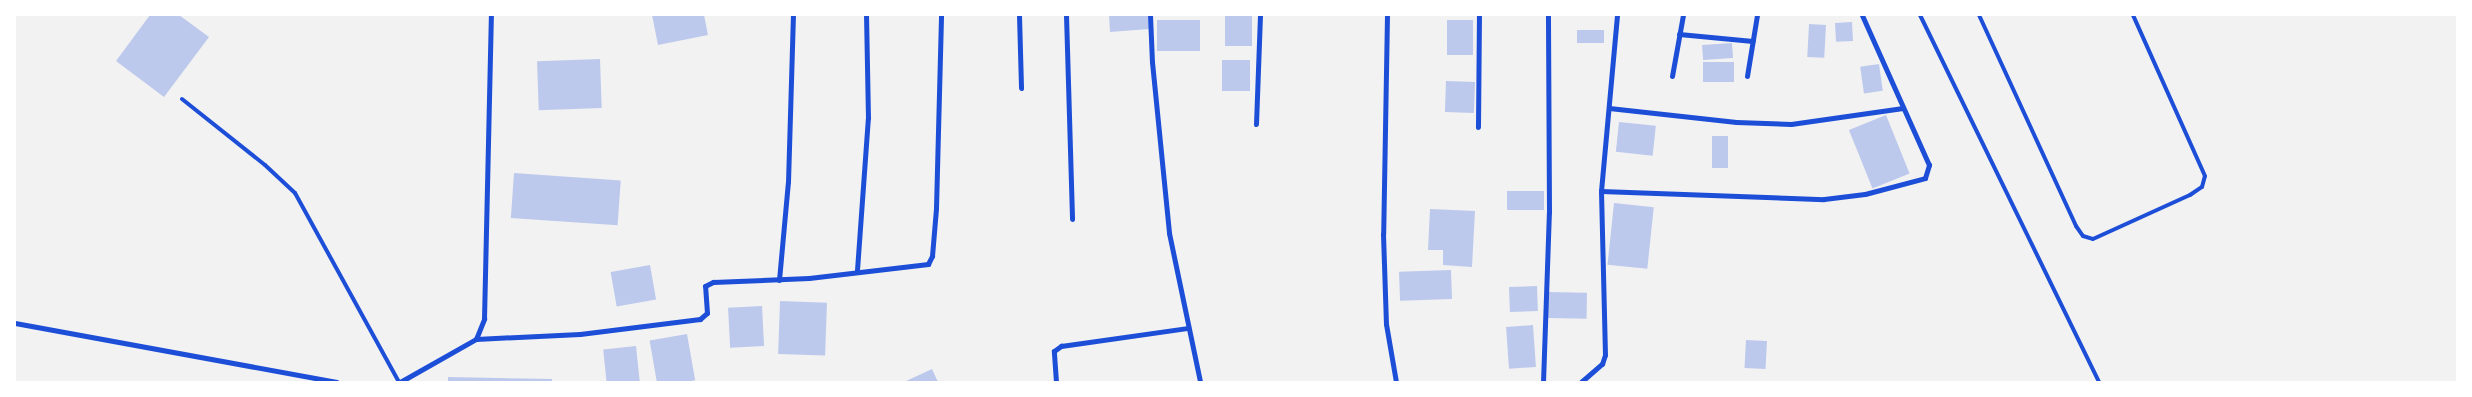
<!DOCTYPE html>
<html>
<head>
<meta charset="utf-8">
<style>
	body { margin:0 }
	#map { position:relative; width:2472px; height:397px; overflow:hidden; background:#f2f2f2; font-family:"Fira Sans Condensed",sans-serif }
	div>[style] { position:absolute }
	.building>* { inset:0; background:#bdc9ec; transform-origin:0 0 }
	.service>* { height:4px; margin:-2px; padding:0 2px; transform-origin:2px; border-radius:2px; background:#1d4ed8 }
	.minor>* { height:5px; margin:-2.5px; padding:0 2.5px; transform-origin:2.5px; border-radius:2.5px; background:#1d4ed8 }
	span { translate:-50% -50%; white-space:nowrap; text-align:center; line-height:1.15; -webkit-text-stroke:4px #fff; paint-order:stroke }
	.frame { position:absolute; inset:0; border:16px solid #fff; pointer-events:none }
</style>
</head>
<body>
<div id="map">
	<div class="building">
		<div style="clip-path:polygon(150px 15px,179px 15px,209px 37px,164px 97px,116px 61px)"></div>
		<div style="clip-path:polygon(652px 15px,704px 15px,708px 35px,658px 45px)"></div>
		<div style="clip-path:polygon(1109px 15px,1148px 15px,1149px 29px,1110px 32px)"></div>
		<div style="left:1225px;top:15px;width:27px;height:31px"></div>
		<div style="left:1200px;top:20px;width:31px;height:43px;rotate:90deg"></div>
		<div style="left:1447px;top:20px;width:26px;height:35px"></div>
		<div style="left:1852px;top:22px;width:19px;height:17px;rotate:87deg"></div>
		<div style="left:1809px;top:24px;width:17px;height:33px;rotate:3deg"></div>
		<div style="left:1577px;top:30px;width:27px;height:13px"></div>
		<div style="left:1732px;top:43px;width:15px;height:30px;rotate:86deg"></div>
		<div style="left:600px;top:59px;width:49px;height:63px;rotate:88deg"></div>
		<div style="left:1222px;top:60px;width:28px;height:31px"></div>
		<div style="left:1703px;top:62px;width:31px;height:20px"></div>
		<div style="left:1879px;top:64px;width:27px;height:19px;rotate:82deg"></div>
		<div style="left:1446px;top:81px;width:29px;height:31px;rotate:2deg"></div>
		<div style="left:1886px;top:115px;width:63px;height:40px;rotate:68deg"></div>
		<div style="left:1619px;top:122px;width:37px;height:30px;rotate:6deg"></div>
		<div style="left:1728px;top:136px;width:32px;height:16px;rotate:90deg"></div>
		<div style="left:514px;top:173px;width:107px;height:45px;rotate:4deg"></div>
		<div style="left:1507px;top:191px;width:37px;height:19px"></div>
		<div style="left:1614px;top:203px;width:40px;height:62px;rotate:6deg"></div>
		<div style="clip-path:polygon(1430px 209px,1475px 211px,1472px 267px,1443px 265px,1443px 250px,1428px 250px)"></div>
		<div style="left:650px;top:265px;width:35px;height:40px;rotate:80deg"></div>
		<div style="left:1451px;top:270px;width:29px;height:52px;rotate:88deg"></div>
		<div style="left:1537px;top:286px;width:25px;height:28px;rotate:88deg"></div>
		<div style="left:1548px;top:292px;width:39px;height:26px;rotate:1deg"></div>
		<div style="left:780px;top:301px;width:47px;height:53px;rotate:2deg"></div>
		<div style="left:762px;top:306px;width:40px;height:34px;rotate:87deg"></div>
		<div style="left:1533px;top:325px;width:42px;height:27px;rotate:86deg"></div>
		<div style="left:687px;top:334px;width:47px;height:38px;rotate:80deg"></div>
		<div style="left:1746px;top:340px;width:21px;height:28px;rotate:3deg"></div>
		<div style="left:636px;top:346px;width:36px;height:33px;rotate:84deg"></div>
		<div style="clip-path:polygon(932px 369px,938px 382px,904px 382px)"></div>
		<div style="clip-path:polygon(448px 377px,552px 379px,552px 382px,448px 382px)"></div>
	</div>
	<div class="service">
		<div style="left:1920px;top:15px;width:408px;rotate:64deg"></div>
		<div style="left:1979px;top:15px;width:232px;rotate:65.3deg"></div>
		<div style="left:2076px;top:226px;width:12px;rotate:55deg"></div>
		<div style="left:2083px;top:236px;width:10px;rotate:17deg"></div>
		<div style="left:2093px;top:239px;width:107px;rotate:-24.4deg"></div>
		<div style="left:2190px;top:195px;width:14px;rotate:-34deg"></div>
		<div style="left:2202px;top:187px;width:11px;rotate:-75deg"></div>
		<div style="left:2205px;top:176px;width:176px;rotate:-114.1deg"></div>
		<div style="left:182px;top:99px;width:106px;rotate:38.5deg"></div>
		<div style="left:265px;top:165px;width:41px;rotate:43deg"></div>
		<div style="left:295px;top:193px;width:216px;rotate:61.2deg"></div>
	</div>
	<div class="minor">
		<div style="left:1019px;top:15px;width:73px;rotate:88.4deg"></div>
		<div style="left:1066px;top:15px;width:204px;rotate:88.3deg"></div>
		<div style="left:1150px;top:15px;width:47px;rotate:87.6deg"></div>
		<div style="left:1152px;top:62px;width:172px;rotate:84.3deg"></div>
		<div style="left:1169px;top:233px;width:152px;rotate:78.2deg"></div>
		<div style="left:1387px;top:15px;width:219px;rotate:91deg"></div>
		<div style="left:1383px;top:234px;width:90px;rotate:88.1deg"></div>
		<div style="left:1386px;top:324px;width:59px;rotate:80.2deg"></div>
		<div style="left:1679px;top:34px;width:74px;rotate:5.4deg"></div>
		<div style="left:1672px;top:76px;width:62px;rotate:-79.8deg"></div>
		<div style="left:1747px;top:76px;width:62px;rotate:-80.7deg"></div>
		<div style="left:1609px;top:108px;width:128px;rotate:6.3deg"></div>
		<div style="left:1736px;top:122px;width:55px;rotate:2.1deg"></div>
		<div style="left:1791px;top:124px;width:113px;rotate:-8.1deg"></div>
		<div style="left:1256px;top:124px;width:109px;rotate:-87.9deg"></div>
		<div style="left:1478px;top:127px;width:112px;rotate:-89.5deg"></div>
		<div style="left:1601px;top:191px;width:223px;rotate:2.1deg"></div>
		<div style="left:1824px;top:199px;width:41px;rotate:-7deg"></div>
		<div style="left:1865px;top:194px;width:62px;rotate:-14.9deg"></div>
		<div style="left:1925px;top:178px;width:14px;rotate:-73deg"></div>
		<div style="left:1929px;top:165px;width:164px;rotate:-114.1deg"></div>
		<div style="left:857px;top:270px;width:152px;rotate:-85.9deg"></div>
		<div style="left:868px;top:118px;width:103px;rotate:-91.1deg"></div>
		<div style="left:779px;top:280px;width:98px;rotate:-84.8deg"></div>
		<div style="left:788px;top:182px;width:167px;rotate:-88.3deg"></div>
		<div style="left:15px;top:323px;width:327px;rotate:10.4deg"></div>
		<div style="left:476px;top:339px;width:104px;rotate:-2.8deg"></div>
		<div style="left:580px;top:334px;width:121px;rotate:-7.1deg"></div>
		<div style="left:700px;top:319px;width:9px;rotate:-41deg"></div>
		<div style="left:707px;top:313px;width:27px;rotate:-94deg"></div>
		<div style="left:705px;top:286px;width:9px;rotate:-27deg"></div>
		<div style="left:713px;top:282px;width:96px;rotate:-2.4deg"></div>
		<div style="left:809px;top:278px;width:120px;rotate:-6.7deg"></div>
		<div style="left:928px;top:264px;width:9px;rotate:-63deg"></div>
		<div style="left:932px;top:256px;width:48px;rotate:-85.2deg"></div>
		<div style="left:936px;top:208px;width:193px;rotate:-88.5deg"></div>
		<div style="left:400px;top:382px;width:87px;rotate:-29.5deg"></div>
		<div style="left:476px;top:339px;width:22px;rotate:-68deg"></div>
		<div style="left:484px;top:319px;width:304px;rotate:-88.7deg"></div>
		<div style="left:1056px;top:382px;width:31px;rotate:-94deg"></div>
		<div style="left:1054px;top:351px;width:9px;rotate:-36deg"></div>
		<div style="left:1061px;top:346px;width:127px;rotate:-8.1deg"></div>
		<div style="left:1543px;top:382px;width:170px;rotate:-88deg"></div>
		<div style="left:1549px;top:212px;width:197px;rotate:-90.3deg"></div>
		<div style="left:1581px;top:382px;width:28px;rotate:-41deg"></div>
		<div style="left:1602px;top:364px;width:9px;rotate:-72deg"></div>
		<div style="left:1605px;top:355px;width:164px;rotate:-91.4deg"></div>
		<div style="left:1601px;top:191px;width:177px;rotate:-84.8deg"></div>
	</div>
	<div class="frame"></div>
</div>
</body>
</html>
